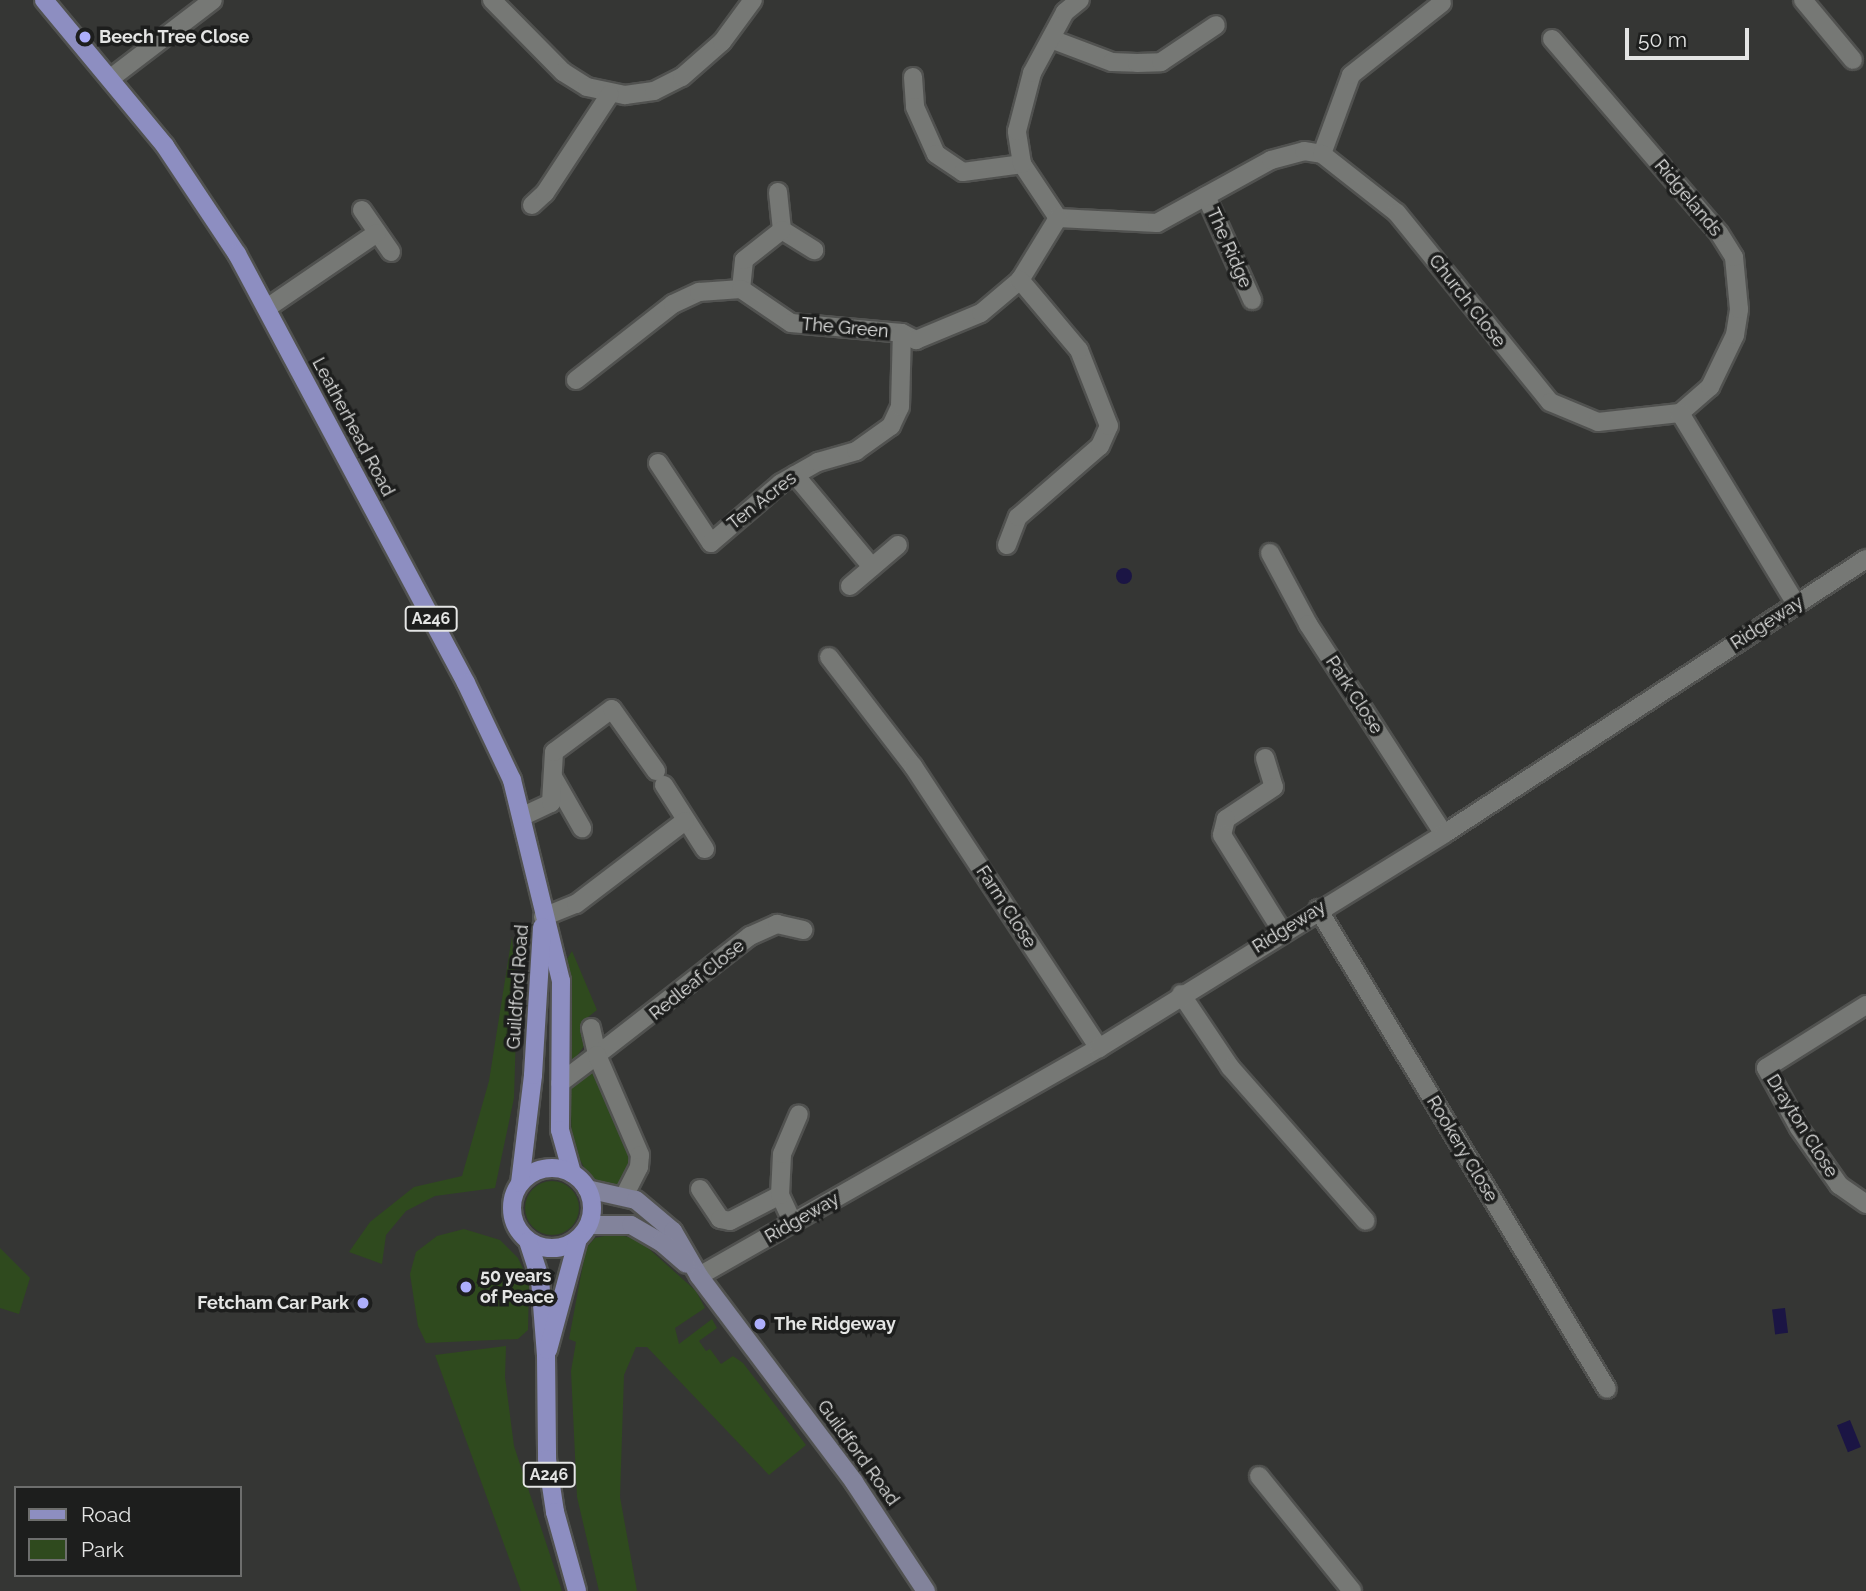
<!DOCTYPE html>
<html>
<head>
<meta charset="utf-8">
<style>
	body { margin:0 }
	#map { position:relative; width:1866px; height:1591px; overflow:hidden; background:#353634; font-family:Raleway,sans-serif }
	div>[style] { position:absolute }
	.green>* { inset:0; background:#2f4a1e }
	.round { border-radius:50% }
	.water>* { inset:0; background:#1b1544; transform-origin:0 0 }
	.roads { filter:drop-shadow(2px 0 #515250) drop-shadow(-2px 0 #515250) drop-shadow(0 2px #515250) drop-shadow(0 -2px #515250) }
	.minor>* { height:18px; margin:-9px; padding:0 9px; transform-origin:9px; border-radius:9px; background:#767875 }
	.secondary>* { height:18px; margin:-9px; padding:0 9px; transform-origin:9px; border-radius:9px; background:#82839b }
	.primary>* { height:18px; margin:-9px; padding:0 9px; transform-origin:9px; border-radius:9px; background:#8d8ec1 }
	.primary>.ring { margin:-9px; padding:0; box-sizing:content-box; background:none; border:18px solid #8d8ec1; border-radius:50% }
	.dots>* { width:19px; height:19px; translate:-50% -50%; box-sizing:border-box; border:4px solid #1d1e1d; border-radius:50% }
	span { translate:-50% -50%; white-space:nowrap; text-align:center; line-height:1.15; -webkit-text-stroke:7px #1d1e1d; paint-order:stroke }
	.shield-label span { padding:2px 5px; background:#1d1e1d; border:2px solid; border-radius:5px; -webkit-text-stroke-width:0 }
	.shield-label { font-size:16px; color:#e4e5e4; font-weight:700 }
	.poi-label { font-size:18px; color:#e4e5e4; font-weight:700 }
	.left { translate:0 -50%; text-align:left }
	.right { translate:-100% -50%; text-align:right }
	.street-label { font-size:18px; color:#e4e5e4 }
	.legend { position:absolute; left:14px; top:1486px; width:228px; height:91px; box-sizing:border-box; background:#1d1e1d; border:2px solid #6d6e6d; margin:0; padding:9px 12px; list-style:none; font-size:21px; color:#e4e5e4 }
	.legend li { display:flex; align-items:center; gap:14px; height:35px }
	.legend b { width:35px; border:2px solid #6d6e6d }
	.scale { position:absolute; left:1625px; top:28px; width:124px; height:32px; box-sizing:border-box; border:4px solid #e4e5e4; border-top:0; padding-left:9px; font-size:21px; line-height:24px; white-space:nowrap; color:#e4e5e4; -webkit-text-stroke:5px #1d1e1d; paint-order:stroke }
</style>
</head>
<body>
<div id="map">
	<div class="green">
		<div style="clip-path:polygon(512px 936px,517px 997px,514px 1098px,495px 1188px,435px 1196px,406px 1211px,386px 1235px,382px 1264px,349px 1252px,370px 1222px,414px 1187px,462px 1176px,489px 1081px)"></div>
		<div style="clip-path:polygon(572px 951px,597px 1010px,587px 1018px,584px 1046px,570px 1066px,567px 959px)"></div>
		<div style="clip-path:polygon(587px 1071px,596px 1073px,632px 1159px,624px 1185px,610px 1189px,591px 1180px,572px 1145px,570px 1088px,578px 1075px)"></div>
		<div class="round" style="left:525px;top:1181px;width:54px;height:54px"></div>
		<div style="clip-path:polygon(464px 1229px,500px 1240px,518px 1258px,529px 1281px,528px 1330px,518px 1339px,426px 1343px,418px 1326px,410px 1274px,416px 1252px,437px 1236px)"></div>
		<div style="clip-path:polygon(614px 1234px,638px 1239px,696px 1291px,705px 1308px,675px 1328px,679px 1344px,712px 1319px,717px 1328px,699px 1341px,706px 1351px,710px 1349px,721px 1364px,733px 1356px,743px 1363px,806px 1445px,769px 1475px,647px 1347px,636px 1347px,624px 1375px,620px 1497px,637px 1591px,599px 1591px,577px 1497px,571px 1371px,576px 1342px,569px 1339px,586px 1248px,595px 1238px)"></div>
		<div style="clip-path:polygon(0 1248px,30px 1278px,19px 1314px,0 1308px)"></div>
		<div style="clip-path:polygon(506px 1346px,505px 1377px,514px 1446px,562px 1591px,521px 1591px,435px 1355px)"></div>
	</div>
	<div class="water">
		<div class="round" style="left:1116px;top:568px;width:16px;height:16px"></div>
		<div style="left:1785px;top:1308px;width:25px;height:13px;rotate:83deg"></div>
		<div style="left:1850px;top:1420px;width:29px;height:14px;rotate:68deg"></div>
	</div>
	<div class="roads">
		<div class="minor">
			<div style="left:492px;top:0;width:101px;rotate:45.4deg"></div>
			<div style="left:563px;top:72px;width:28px;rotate:32deg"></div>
			<div style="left:587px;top:87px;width:39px;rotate:12deg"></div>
			<div style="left:625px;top:95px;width:29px;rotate:-8deg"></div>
			<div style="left:654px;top:91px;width:31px;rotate:-27deg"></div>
			<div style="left:682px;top:77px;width:53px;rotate:-41.2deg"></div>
			<div style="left:722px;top:42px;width:52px;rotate:-53.6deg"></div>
			<div style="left:1803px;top:0;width:78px;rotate:50.2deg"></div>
			<div style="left:1051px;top:39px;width:65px;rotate:20.7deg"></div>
			<div style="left:1112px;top:62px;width:25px;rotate:2deg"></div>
			<div style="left:1137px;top:63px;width:24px;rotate:-2deg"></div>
			<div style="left:1161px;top:62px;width:66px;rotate:-33.9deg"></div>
			<div style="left:913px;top:77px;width:30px;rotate:86deg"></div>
			<div style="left:915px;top:107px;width:51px;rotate:65.9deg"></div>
			<div style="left:936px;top:154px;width:32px;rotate:34deg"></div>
			<div style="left:963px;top:172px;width:60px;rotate:-7.7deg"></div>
			<div style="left:111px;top:78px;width:128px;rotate:-37.4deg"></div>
			<div style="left:1322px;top:154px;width:84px;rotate:-69.8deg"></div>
			<div style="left:1351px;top:75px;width:116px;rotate:-38.4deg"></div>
			<div style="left:778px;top:192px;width:38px;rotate:84deg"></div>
			<div style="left:1206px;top:196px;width:114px;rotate:66.1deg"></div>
			<div style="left:532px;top:205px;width:18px;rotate:-43deg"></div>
			<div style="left:545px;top:193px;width:118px;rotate:-56.7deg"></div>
			<div style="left:362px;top:210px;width:51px;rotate:55.4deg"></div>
			<div style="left:1058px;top:218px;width:99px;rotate:2.9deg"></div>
			<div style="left:1157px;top:223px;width:130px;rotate:-28.9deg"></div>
			<div style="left:1271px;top:160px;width:34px;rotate:-15deg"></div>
			<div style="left:1304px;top:151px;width:18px;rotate:9deg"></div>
			<div style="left:1322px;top:154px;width:95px;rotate:38.2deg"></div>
			<div style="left:1397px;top:213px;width:243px;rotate:51deg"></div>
			<div style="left:1550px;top:402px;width:52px;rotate:22.6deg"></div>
			<div style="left:1598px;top:422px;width:82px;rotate:-6.3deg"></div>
			<div style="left:1680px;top:413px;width:40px;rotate:-41deg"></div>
			<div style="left:1710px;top:387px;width:58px;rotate:-64.3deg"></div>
			<div style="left:1735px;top:335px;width:26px;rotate:-81deg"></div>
			<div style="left:1739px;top:309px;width:52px;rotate:-95.5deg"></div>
			<div style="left:1734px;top:257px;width:28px;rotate:-122deg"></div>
			<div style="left:1719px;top:233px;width:256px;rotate:-130.7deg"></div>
			<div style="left:1058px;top:218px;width:65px;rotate:-123.7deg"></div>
			<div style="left:1022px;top:164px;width:33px;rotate:-99deg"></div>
			<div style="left:1017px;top:131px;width:60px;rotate:-75.5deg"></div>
			<div style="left:1032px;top:73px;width:69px;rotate:-61.6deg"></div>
			<div style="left:1065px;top:12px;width:19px;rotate:-39deg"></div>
			<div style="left:782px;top:230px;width:38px;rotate:32deg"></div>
			<div style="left:741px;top:289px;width:29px;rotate:-84deg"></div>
			<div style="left:744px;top:260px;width:48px;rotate:-38.3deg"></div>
			<div style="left:267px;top:308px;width:133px;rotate:-34.3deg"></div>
			<div style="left:576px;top:380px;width:123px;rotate:-38.1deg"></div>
			<div style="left:673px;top:304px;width:29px;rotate:-25deg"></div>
			<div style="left:699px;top:292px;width:42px;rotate:-4.1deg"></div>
			<div style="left:741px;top:289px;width:60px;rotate:34.2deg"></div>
			<div style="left:791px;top:323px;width:111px;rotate:5.1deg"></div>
			<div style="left:902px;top:333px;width:16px;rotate:27deg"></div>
			<div style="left:916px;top:340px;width:70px;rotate:-22.6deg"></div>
			<div style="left:981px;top:313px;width:51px;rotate:-40.2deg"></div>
			<div style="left:1020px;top:280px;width:73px;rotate:-58.5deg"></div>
			<div style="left:1680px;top:413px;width:223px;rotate:58.7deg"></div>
			<div style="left:658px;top:463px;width:96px;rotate:56.5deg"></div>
			<div style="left:711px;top:543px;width:92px;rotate:-40.6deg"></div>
			<div style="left:781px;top:483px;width:43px;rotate:-29.6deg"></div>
			<div style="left:818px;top:462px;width:40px;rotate:-16deg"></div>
			<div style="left:856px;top:451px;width:43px;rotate:-35.5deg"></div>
			<div style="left:891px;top:426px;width:21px;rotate:-65deg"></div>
			<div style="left:900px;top:407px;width:74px;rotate:-88.5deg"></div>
			<div style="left:795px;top:475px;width:120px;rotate:50.1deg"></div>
			<div style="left:1007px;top:545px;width:30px;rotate:-69deg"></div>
			<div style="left:1018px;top:517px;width:108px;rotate:-40.9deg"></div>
			<div style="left:1100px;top:446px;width:22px;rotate:-66deg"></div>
			<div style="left:1109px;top:426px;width:82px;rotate:-111.5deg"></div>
			<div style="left:1079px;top:350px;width:92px;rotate:-130.1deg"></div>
			<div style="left:1270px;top:553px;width:81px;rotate:61.8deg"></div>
			<div style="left:1308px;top:624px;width:250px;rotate:57.1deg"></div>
			<div style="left:850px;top:586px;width:63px;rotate:-40.5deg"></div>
			<div style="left:829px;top:657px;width:138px;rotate:52.4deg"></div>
			<div style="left:913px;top:766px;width:338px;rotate:56.6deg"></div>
			<div style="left:1265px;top:758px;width:30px;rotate:73deg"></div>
			<div style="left:1274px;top:787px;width:58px;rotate:146.3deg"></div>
			<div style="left:1226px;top:819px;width:16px;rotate:104deg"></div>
			<div style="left:1222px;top:835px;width:113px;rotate:58deg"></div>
			<div style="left:553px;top:777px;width:59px;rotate:60.4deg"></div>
			<div style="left:664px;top:785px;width:76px;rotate:57.4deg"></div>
			<div style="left:523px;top:816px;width:31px;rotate:-25deg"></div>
			<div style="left:551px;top:803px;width:51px;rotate:-86.6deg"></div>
			<div style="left:554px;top:752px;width:72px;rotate:-36.6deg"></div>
			<div style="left:612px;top:709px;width:76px;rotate:54.6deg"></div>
			<div style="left:1318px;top:909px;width:560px;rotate:58.95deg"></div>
			<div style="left:543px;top:917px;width:35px;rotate:-22deg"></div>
			<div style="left:576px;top:904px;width:137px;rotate:-37.3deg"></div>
			<div style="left:1181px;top:994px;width:88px;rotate:56.1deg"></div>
			<div style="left:1230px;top:1067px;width:205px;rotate:48.6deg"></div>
			<div style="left:1866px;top:1005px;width:118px;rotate:147.8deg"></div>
			<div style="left:1766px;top:1068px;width:68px;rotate:61.2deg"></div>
			<div style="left:1799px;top:1128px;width:70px;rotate:54.9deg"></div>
			<div style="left:1839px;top:1185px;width:33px;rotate:35deg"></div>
			<div style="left:591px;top:1028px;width:28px;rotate:77deg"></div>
			<div style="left:597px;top:1055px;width:194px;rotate:-37.9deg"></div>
			<div style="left:750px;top:936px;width:30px;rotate:-24deg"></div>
			<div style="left:777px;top:924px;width:27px;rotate:13deg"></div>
			<div style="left:560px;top:1083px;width:46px;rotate:-37.1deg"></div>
			<div style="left:597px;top:1055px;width:109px;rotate:66.7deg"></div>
			<div style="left:640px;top:1155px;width:12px;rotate:95deg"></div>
			<div style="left:639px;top:1167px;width:33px;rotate:117deg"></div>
			<div style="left:700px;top:1189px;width:36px;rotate:56deg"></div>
			<div style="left:720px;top:1219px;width:10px;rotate:11deg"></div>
			<div style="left:730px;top:1221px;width:56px;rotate:-27.5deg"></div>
			<div style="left:793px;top:1223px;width:31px;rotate:-115deg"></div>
			<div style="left:780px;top:1195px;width:41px;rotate:-87.2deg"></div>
			<div style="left:782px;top:1154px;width:43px;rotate:-67deg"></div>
			<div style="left:699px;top:1276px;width:460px;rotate:-29.7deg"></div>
			<div style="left:1099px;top:1048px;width:406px;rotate:-31.8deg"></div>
			<div style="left:1444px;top:834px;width:504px;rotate:-33.09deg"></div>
			<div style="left:1259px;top:1476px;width:148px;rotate:51deg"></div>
		</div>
		<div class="secondary">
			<div style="left:587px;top:1189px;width:50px;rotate:12.7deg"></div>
			<div style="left:636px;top:1200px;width:48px;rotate:40deg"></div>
			<div style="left:673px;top:1231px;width:52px;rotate:60deg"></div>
			<div style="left:699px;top:1276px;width:258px;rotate:53deg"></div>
			<div style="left:854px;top:1482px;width:131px;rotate:56.6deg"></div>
			<div style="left:589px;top:1225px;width:42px"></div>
			<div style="left:631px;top:1225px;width:34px;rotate:30deg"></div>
			<div style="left:661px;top:1242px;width:33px;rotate:41deg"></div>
		</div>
		<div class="primary">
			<div style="left:44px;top:0;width:190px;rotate:50.3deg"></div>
			<div style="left:165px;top:146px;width:130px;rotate:56.3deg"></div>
			<div style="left:237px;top:254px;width:486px;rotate:61.9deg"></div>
			<div style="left:466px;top:683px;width:107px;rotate:64.6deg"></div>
			<div style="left:512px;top:780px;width:207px;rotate:76.3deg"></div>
			<div style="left:561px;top:981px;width:149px;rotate:90.4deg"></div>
			<div style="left:560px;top:1130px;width:45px;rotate:74.4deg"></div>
			<div class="ring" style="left:512px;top:1168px;width:62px;height:62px"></div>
			<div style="left:520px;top:1183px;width:109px;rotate:-83.1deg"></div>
			<div style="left:533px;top:1075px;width:148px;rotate:-86.5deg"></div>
			<div style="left:528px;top:1241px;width:40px;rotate:72deg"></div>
			<div style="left:540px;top:1279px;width:76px;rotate:85.5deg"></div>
			<div style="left:546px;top:1355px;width:104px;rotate:89.4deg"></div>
			<div style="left:547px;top:1459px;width:54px;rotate:81.4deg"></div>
			<div style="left:555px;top:1512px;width:82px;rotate:74.4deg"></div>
			<div style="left:548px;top:1350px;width:115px;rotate:-74.9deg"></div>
		</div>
	</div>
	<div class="dots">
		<div style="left:85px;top:37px;background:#adaefb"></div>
		<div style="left:466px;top:1287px;background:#adaefb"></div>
		<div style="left:363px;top:1303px;background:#adaefb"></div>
		<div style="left:760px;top:1324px;background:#adaefb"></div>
	</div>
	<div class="shield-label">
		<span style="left:431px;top:619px">A246</span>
		<span style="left:549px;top:1475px">A246</span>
	</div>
	<div class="poi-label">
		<span class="left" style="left:99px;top:37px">Beech Tree Close</span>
		<span class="left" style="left:480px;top:1287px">50 years<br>of Peace</span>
		<span class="right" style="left:349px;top:1303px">Fetcham Car Park</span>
		<span class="left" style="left:774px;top:1324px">The Ridgeway</span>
	</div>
	<div class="street-label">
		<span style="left:1688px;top:198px;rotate:50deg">Ridgelands</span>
		<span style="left:1229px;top:248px;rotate:66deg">The Ridge</span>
		<span style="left:1467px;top:301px;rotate:52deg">Church Close</span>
		<span style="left:845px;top:328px;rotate:5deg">The Green</span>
		<span style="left:353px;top:427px;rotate:62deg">Leatherhead Road</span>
		<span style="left:762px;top:501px;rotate:-38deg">Ten Acres</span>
		<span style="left:1767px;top:623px;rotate:-33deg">Ridgeway</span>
		<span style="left:1354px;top:695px;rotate:57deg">Park Close</span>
		<span style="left:1006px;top:907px;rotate:57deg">Farm Close</span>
		<span style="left:1289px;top:927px;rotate:-32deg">Ridgeway</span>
		<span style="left:697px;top:980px;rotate:-39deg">Redleaf Close</span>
		<span style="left:518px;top:987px;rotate:-86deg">Guildford Road</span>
		<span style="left:1802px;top:1126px;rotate:58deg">Drayton Close</span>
		<span style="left:1462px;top:1149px;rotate:59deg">Rookery Close</span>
		<span style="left:802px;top:1218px;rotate:-30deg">Ridgeway</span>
		<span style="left:858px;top:1453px;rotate:54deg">Guildford Road</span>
	</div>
	<ul class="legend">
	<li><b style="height:9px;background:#8d8ec1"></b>Road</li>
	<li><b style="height:19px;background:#2f4a1e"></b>Park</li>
	</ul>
	<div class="scale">50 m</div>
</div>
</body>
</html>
